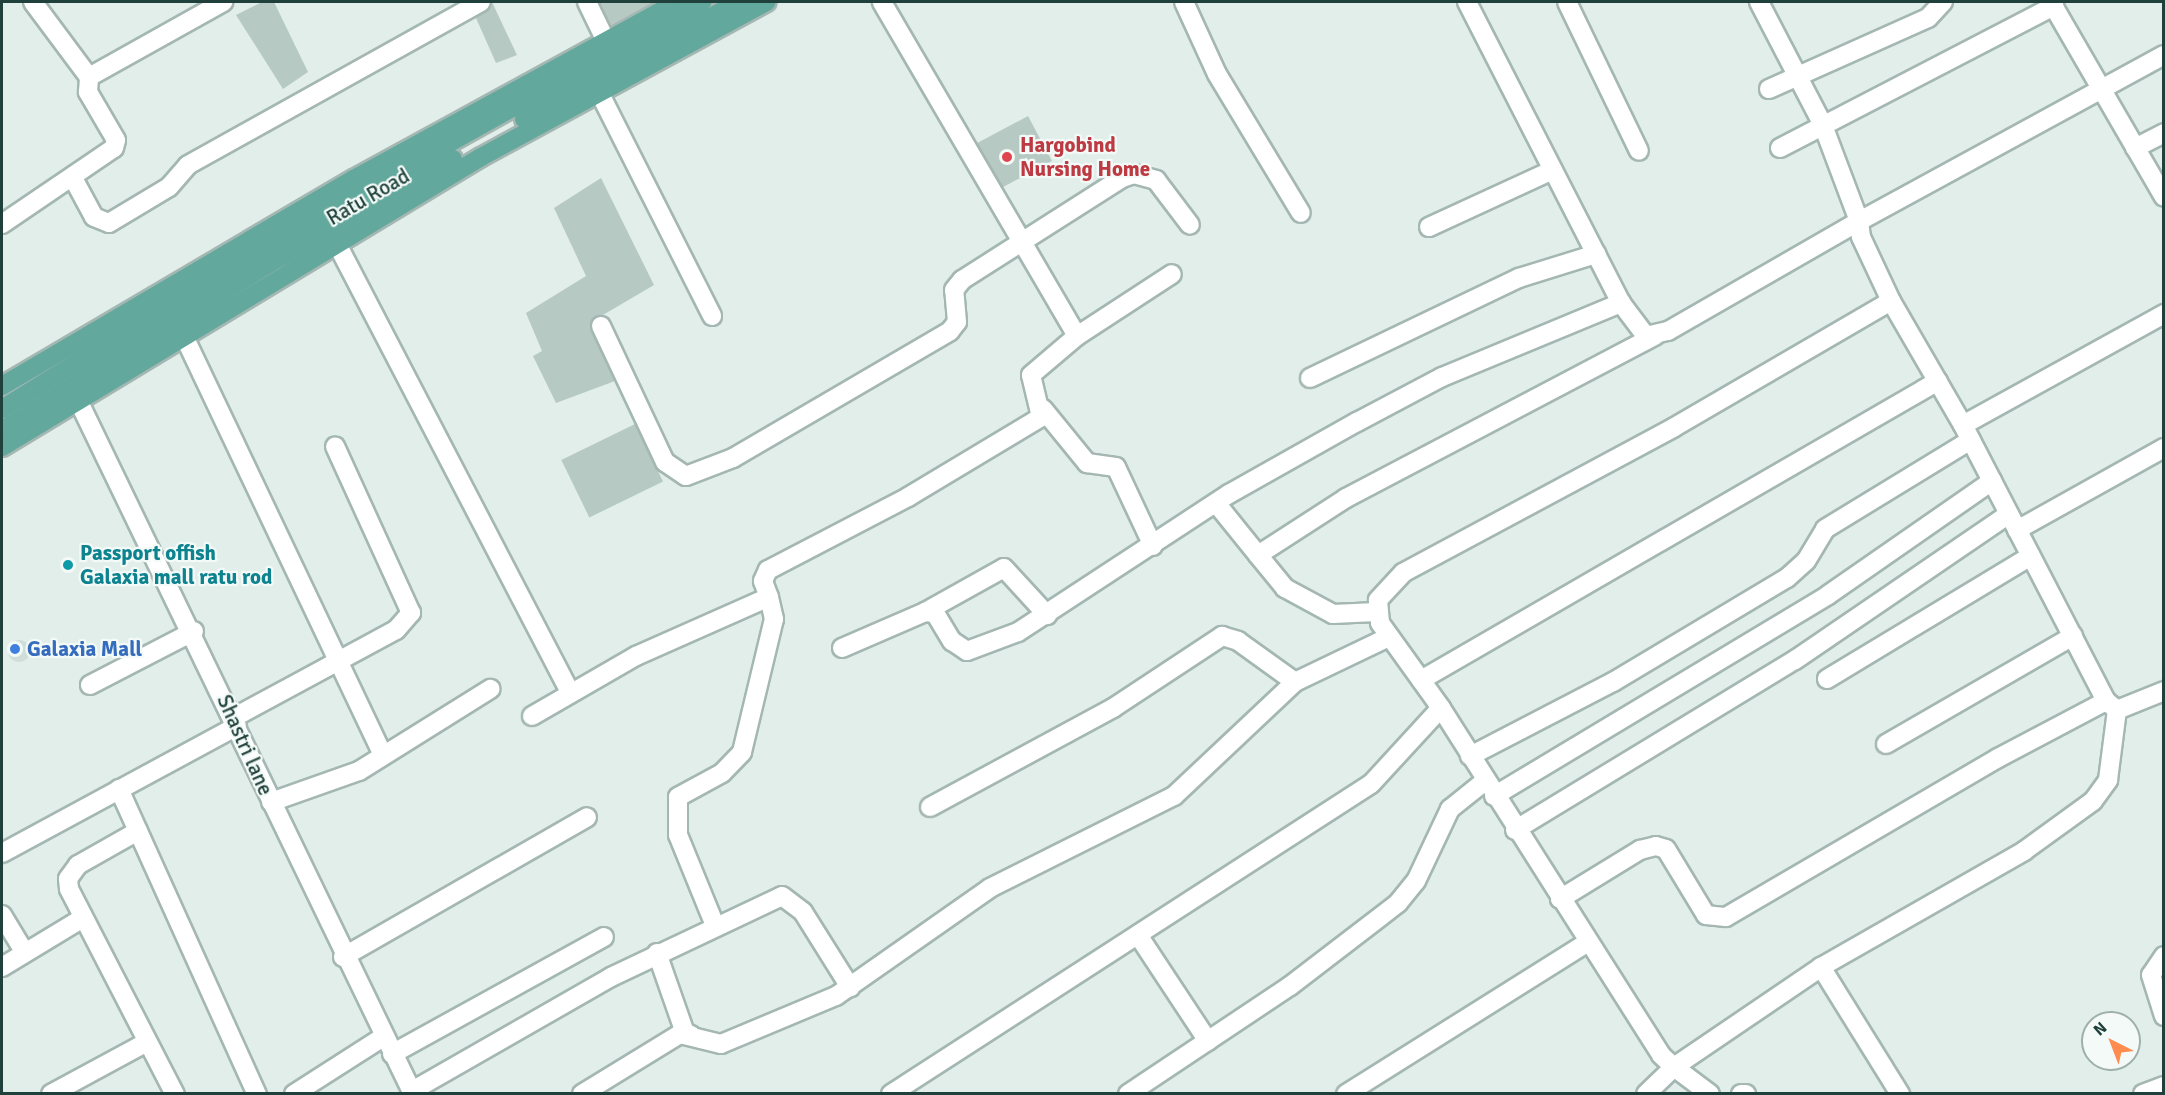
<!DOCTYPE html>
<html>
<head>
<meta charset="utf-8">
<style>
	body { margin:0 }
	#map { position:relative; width:2165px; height:1095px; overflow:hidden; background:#e2eeea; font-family:Signika,sans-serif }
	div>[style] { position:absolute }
	.built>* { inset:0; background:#d0ded9 }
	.round { border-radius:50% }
	.building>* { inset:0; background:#b7c9c3; transform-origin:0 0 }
	.roads { filter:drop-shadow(2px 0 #a4b7b2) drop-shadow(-2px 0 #a4b7b2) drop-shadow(0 2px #a4b7b2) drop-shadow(0 -2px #a4b7b2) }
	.minor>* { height:18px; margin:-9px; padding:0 9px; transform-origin:9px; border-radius:9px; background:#fff }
	.primary>* { height:18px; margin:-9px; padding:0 9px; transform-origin:9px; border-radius:9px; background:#62a89d }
	.dots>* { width:16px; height:16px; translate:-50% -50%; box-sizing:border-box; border:3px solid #f3faf7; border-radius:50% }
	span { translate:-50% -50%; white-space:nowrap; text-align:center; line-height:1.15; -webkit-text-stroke:4.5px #f3faf7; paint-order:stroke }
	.health-label { font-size:21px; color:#be3a42; font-weight:700 }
	.left { translate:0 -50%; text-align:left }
	.street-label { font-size:21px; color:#20413b }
	.culture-label { font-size:21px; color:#0d838f; font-weight:700 }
	.shop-label { font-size:21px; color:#366cbe; font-weight:700 }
	.frame { position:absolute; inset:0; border:3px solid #20413b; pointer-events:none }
	.north { position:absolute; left:2081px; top:1011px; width:60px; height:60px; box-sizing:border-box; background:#f3faf7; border:2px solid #9fb0ac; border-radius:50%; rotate:318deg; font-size:16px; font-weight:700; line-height:24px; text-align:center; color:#20413b }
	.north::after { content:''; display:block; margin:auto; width:21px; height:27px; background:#ff8b4f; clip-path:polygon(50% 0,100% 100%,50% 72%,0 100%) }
</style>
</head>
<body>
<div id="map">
	<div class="built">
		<div class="round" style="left:8px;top:640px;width:22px;height:22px"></div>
	</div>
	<div class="building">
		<div style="clip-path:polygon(262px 2px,274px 2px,308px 72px,283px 89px,236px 15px)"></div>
		<div style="clip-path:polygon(492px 2px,517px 55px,496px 63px,476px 18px)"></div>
		<div style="clip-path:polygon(599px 2px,654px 2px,611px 25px)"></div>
		<div style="left:1028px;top:116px;width:51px;height:58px;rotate:62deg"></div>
		<div style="clip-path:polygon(601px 178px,654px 285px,591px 322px,615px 381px,556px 403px,533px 356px,542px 351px,526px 313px,586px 276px,554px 208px)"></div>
		<div style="left:635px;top:424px;width:64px;height:82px;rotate:64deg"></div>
	</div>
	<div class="roads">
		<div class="minor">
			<div style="left:33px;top:2px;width:94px;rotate:53.3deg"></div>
			<div style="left:587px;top:2px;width:41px;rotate:64.1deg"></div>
			<div style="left:1184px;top:2px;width:79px;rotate:65.4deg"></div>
			<div style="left:1217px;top:74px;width:162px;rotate:58.9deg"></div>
			<div style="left:1467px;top:2px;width:338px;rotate:62.9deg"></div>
			<div style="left:1621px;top:303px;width:41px;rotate:52.9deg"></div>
			<div style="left:1646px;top:336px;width:23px;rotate:-13deg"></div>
			<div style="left:1668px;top:331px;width:220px;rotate:-29.9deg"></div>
			<div style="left:1859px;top:221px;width:103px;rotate:-110.6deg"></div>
			<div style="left:1823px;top:125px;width:139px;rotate:-117.5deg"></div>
			<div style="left:1567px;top:2px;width:165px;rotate:64.2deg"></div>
			<div style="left:2051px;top:2px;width:225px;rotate:59.9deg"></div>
			<div style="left:2164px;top:55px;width:347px;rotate:151.4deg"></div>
			<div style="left:1859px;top:221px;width:16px;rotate:83deg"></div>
			<div style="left:1861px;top:237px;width:71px;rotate:64.9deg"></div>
			<div style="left:1891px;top:301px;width:143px;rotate:59.9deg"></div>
			<div style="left:1963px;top:425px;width:311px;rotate:62.6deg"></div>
			<div style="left:2106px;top:701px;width:14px;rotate:39deg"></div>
			<div style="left:2117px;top:710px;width:51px;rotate:-22deg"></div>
			<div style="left:1769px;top:89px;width:174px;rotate:-24.1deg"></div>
			<div style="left:1928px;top:18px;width:22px;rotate:-47deg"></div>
			<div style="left:599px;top:92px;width:251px;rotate:63.2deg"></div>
			<div style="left:1780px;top:148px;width:309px;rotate:-27.4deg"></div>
			<div style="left:2135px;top:148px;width:33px;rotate:-27deg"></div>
			<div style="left:73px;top:178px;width:44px;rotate:61.7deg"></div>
			<div style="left:94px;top:217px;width:16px;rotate:22deg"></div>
			<div style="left:109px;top:223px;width:70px;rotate:-31deg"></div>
			<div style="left:169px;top:187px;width:29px;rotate:-49deg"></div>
			<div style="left:188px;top:165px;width:335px;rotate:-29.1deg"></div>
			<div style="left:2px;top:224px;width:135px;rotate:-34.2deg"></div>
			<div style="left:114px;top:148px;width:8px;rotate:-76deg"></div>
			<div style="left:116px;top:140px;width:56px;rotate:-120.3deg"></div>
			<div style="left:88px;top:92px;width:15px;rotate:-86deg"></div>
			<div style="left:89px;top:77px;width:154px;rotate:-29.2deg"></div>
			<div style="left:1429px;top:227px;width:136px;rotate:-24.7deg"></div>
			<div style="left:336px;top:242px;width:507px;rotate:62.53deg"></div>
			<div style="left:1891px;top:301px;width:252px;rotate:149.8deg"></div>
			<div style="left:1673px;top:428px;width:306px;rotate:151.8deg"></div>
			<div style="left:1403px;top:573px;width:37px;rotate:133deg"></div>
			<div style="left:1378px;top:600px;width:23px;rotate:85deg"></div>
			<div style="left:1380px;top:623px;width:105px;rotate:54.3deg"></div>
			<div style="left:1441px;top:708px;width:411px;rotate:57.6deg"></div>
			<div style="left:1661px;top:1055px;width:18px;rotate:43deg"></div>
			<div style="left:1674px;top:1067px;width:178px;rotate:-34.2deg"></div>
			<div style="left:1821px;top:967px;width:234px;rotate:-29.7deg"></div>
			<div style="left:2024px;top:851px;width:85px;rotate:-35.9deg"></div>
			<div style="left:2093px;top:801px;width:26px;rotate:-54deg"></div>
			<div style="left:2108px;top:780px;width:71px;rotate:-82.7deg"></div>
			<div style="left:601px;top:326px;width:150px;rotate:64.8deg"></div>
			<div style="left:665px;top:462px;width:25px;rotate:34deg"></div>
			<div style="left:686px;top:476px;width:50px;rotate:-21deg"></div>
			<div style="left:733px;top:458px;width:251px;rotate:-30.3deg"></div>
			<div style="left:950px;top:331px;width:11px;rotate:-52deg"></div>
			<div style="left:957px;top:322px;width:32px;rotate:-95deg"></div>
			<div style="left:954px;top:290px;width:13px;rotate:-51deg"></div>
			<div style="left:962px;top:280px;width:190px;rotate:-32.5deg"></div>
			<div style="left:1122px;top:178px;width:13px;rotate:-18deg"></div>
			<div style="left:1134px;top:174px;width:23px;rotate:15deg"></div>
			<div style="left:1156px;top:180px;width:56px;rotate:52.9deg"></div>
			<div style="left:183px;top:334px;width:466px;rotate:64.6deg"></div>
			<div style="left:1077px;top:336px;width:113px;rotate:-33.1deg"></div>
			<div style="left:1310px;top:378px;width:232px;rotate:-25.6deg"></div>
			<div style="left:1519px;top:278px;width:81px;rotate:-17.3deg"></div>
			<div style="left:77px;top:398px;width:773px;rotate:64.23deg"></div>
			<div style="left:1043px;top:409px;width:70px;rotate:50.8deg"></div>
			<div style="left:1087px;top:463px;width:29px;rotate:8deg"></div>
			<div style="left:1116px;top:467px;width:87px;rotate:64.9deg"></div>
			<div style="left:1963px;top:425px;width:230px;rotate:-28.9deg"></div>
			<div style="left:1216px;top:503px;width:67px;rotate:51.1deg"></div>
			<div style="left:2017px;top:530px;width:168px;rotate:-29.2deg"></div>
			<div style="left:925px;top:612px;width:90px;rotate:-29.1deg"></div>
			<div style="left:1004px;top:568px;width:64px;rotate:47.5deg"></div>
			<div style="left:1376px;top:612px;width:43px;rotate:177.3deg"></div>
			<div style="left:1333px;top:614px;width:55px;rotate:-151.6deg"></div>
			<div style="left:1285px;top:588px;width:43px;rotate:-129.3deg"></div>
			<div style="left:1258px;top:555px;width:105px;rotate:-32.9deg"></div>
			<div style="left:1346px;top:498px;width:349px;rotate:-27.7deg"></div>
			<div style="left:842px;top:648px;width:90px;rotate:-23.4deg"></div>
			<div style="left:925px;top:612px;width:10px;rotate:6deg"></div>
			<div style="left:935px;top:613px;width:33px;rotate:59deg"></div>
			<div style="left:952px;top:641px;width:18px;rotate:34deg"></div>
			<div style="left:967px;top:651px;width:54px;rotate:-20.4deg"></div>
			<div style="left:1018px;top:632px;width:252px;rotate:-33.2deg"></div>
			<div style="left:1229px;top:494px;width:147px;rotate:-29.4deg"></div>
			<div style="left:1357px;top:422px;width:96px;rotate:-27.9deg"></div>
			<div style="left:1442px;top:377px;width:194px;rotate:-22.5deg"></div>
			<div style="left:1827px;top:679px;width:238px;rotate:-31.1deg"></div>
			<div style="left:1421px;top:680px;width:597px;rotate:-30.04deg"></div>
			<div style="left:90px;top:685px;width:117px;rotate:-27.4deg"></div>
			<div style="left:532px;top:716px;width:120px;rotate:-30deg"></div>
			<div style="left:636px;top:656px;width:145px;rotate:-23.9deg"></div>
			<div style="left:769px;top:597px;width:17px;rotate:-111deg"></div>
			<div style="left:763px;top:581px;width:12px;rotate:-66deg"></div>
			<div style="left:768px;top:570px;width:158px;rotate:-27.5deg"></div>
			<div style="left:908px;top:497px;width:155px;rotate:-31deg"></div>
			<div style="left:1041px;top:417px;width:43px;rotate:-103.4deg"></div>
			<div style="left:1031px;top:375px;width:60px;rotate:-40.3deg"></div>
			<div style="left:1077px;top:336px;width:387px;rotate:-120.3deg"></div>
			<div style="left:233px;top:718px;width:185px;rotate:-28.4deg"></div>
			<div style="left:396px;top:630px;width:23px;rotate:-49deg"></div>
			<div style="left:411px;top:613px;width:183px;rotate:-114.5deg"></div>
			<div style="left:1886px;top:744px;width:216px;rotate:-30deg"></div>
			<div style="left:1470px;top:756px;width:161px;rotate:-27.4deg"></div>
			<div style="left:1613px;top:682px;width:203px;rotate:-30.9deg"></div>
			<div style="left:1787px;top:578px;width:25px;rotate:-42deg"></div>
			<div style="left:1806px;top:561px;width:37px;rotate:-59deg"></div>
			<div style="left:1825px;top:529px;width:171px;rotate:-31.4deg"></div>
			<div style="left:119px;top:789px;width:335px;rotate:65.7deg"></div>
			<div style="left:1494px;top:796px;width:390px;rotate:-31deg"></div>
			<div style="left:1828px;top:595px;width:200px;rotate:-34.8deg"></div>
			<div style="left:271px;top:802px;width:93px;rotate:-19.4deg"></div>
			<div style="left:359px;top:771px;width:155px;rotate:-32deg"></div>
			<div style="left:930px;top:807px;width:208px;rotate:-28.4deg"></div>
			<div style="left:1113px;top:708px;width:131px;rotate:-33.4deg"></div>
			<div style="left:1222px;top:636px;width:17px;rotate:17deg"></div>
			<div style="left:1238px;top:641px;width:70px;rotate:35.7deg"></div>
			<div style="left:1515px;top:830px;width:328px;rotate:-31.3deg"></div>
			<div style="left:1795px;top:660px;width:259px;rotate:-34.3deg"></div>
			<div style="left:138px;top:831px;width:69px;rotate:150.5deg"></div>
			<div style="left:78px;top:865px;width:17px;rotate:126deg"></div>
			<div style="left:68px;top:879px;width:10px;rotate:84deg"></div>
			<div style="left:69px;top:889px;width:231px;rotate:62.7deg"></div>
			<div style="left:2px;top:853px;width:267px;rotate:-28.4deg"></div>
			<div style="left:1560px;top:899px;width:94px;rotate:-31.5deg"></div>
			<div style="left:1640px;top:850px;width:16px;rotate:-14deg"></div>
			<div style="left:1656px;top:846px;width:10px;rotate:17deg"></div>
			<div style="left:1666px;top:849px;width:77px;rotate:58.8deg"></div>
			<div style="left:1706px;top:915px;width:20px;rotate:6deg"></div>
			<div style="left:1726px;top:917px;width:315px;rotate:-30.3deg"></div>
			<div style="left:1998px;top:758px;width:122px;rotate:-27.8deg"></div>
			<div style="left:2px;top:915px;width:44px;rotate:58.8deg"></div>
			<div style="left:714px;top:923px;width:95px;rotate:-112.2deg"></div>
			<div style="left:678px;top:835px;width:38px;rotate:-90deg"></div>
			<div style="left:678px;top:797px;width:50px;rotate:-28.6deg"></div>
			<div style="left:722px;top:773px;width:29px;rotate:-46deg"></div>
			<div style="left:742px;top:752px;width:137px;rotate:-76.5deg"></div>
			<div style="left:774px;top:619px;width:23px;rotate:-103deg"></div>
			<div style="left:1138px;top:935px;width:127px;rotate:56.6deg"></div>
			<div style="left:657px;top:953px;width:85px;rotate:70.7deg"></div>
			<div style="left:685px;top:1033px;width:6px;rotate:18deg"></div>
			<div style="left:2164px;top:956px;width:23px;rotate:124deg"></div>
			<div style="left:2151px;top:975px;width:43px;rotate:72.4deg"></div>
			<div style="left:343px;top:957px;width:281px;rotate:-29.8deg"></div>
			<div style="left:2px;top:967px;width:95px;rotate:-31.2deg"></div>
			<div style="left:1821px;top:967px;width:150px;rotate:58.1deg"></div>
			<div style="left:392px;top:1054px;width:242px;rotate:-28.9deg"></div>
			<div style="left:412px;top:1091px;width:229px;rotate:-29.8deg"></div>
			<div style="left:611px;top:977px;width:189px;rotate:-25.3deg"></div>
			<div style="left:782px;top:896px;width:26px;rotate:37deg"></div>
			<div style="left:803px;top:912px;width:89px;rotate:57.9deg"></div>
			<div style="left:51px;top:1094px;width:109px;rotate:-28.4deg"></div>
			<div style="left:294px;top:1094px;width:106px;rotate:-32.6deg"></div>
			<div style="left:582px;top:1094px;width:115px;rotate:-31.5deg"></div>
			<div style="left:680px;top:1034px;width:42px;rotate:13.7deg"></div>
			<div style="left:721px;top:1044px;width:125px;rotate:-22.7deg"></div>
			<div style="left:836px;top:996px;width:188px;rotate:-35deg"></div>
			<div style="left:990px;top:888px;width:206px;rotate:-26.6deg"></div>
			<div style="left:1174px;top:796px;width:166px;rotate:-43.3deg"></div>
			<div style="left:1295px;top:682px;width:104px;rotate:-25.6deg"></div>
			<div style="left:891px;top:1094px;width:571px;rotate:-32.86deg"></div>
			<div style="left:1371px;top:784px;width:103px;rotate:-47.4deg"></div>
			<div style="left:1128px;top:1094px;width:195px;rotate:-33.7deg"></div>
			<div style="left:1290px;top:986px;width:136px;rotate:-37.5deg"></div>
			<div style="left:1398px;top:903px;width:28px;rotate:-51deg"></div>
			<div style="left:1416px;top:881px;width:80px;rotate:-64.7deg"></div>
			<div style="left:1450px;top:809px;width:45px;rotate:-38.7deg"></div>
			<div style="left:1346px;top:1094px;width:286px;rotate:-32.1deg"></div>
			<div style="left:1646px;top:1094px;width:39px;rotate:-44deg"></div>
			<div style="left:1674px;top:1067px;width:45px;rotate:36.9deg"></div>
			<div style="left:1741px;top:1094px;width:5px"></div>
			<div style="left:2143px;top:1094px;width:22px;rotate:-21deg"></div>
		</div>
		<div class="primary">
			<div style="left:524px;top:119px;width:245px;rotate:-28.6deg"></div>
			<div style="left:2px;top:386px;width:408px;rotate:-30.5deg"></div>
			<div style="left:354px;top:179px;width:368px;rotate:-28.7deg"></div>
			<div style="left:2px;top:409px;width:301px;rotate:-31.8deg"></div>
			<div style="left:258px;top:250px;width:509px;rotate:-29.19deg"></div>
			<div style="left:2px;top:430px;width:312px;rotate:-31.9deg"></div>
			<div style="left:267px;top:265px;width:214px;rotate:-29.7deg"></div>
			<div style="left:2px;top:447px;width:560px;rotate:-31.19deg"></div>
			<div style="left:481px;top:157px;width:325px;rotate:-28.5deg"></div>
		</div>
	</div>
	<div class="dots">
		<div style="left:1007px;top:157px;background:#e0444e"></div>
		<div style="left:68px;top:565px;background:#0f9aa8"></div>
		<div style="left:15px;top:649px;background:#3f7fe0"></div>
	</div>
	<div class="health-label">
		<span class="left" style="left:1020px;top:157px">Hargobind<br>Nursing Home</span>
	</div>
	<div class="street-label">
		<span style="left:368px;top:197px;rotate:-30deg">Ratu Road</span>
		<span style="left:245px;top:745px;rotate:66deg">Shastri lane</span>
	</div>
	<div class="culture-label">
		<span class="left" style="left:80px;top:565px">Passport offish<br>Galaxia mall ratu rod</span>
	</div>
	<div class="shop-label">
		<span class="left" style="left:27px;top:649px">Galaxia Mall</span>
	</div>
	<div class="frame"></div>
	<div class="north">N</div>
</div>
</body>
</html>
